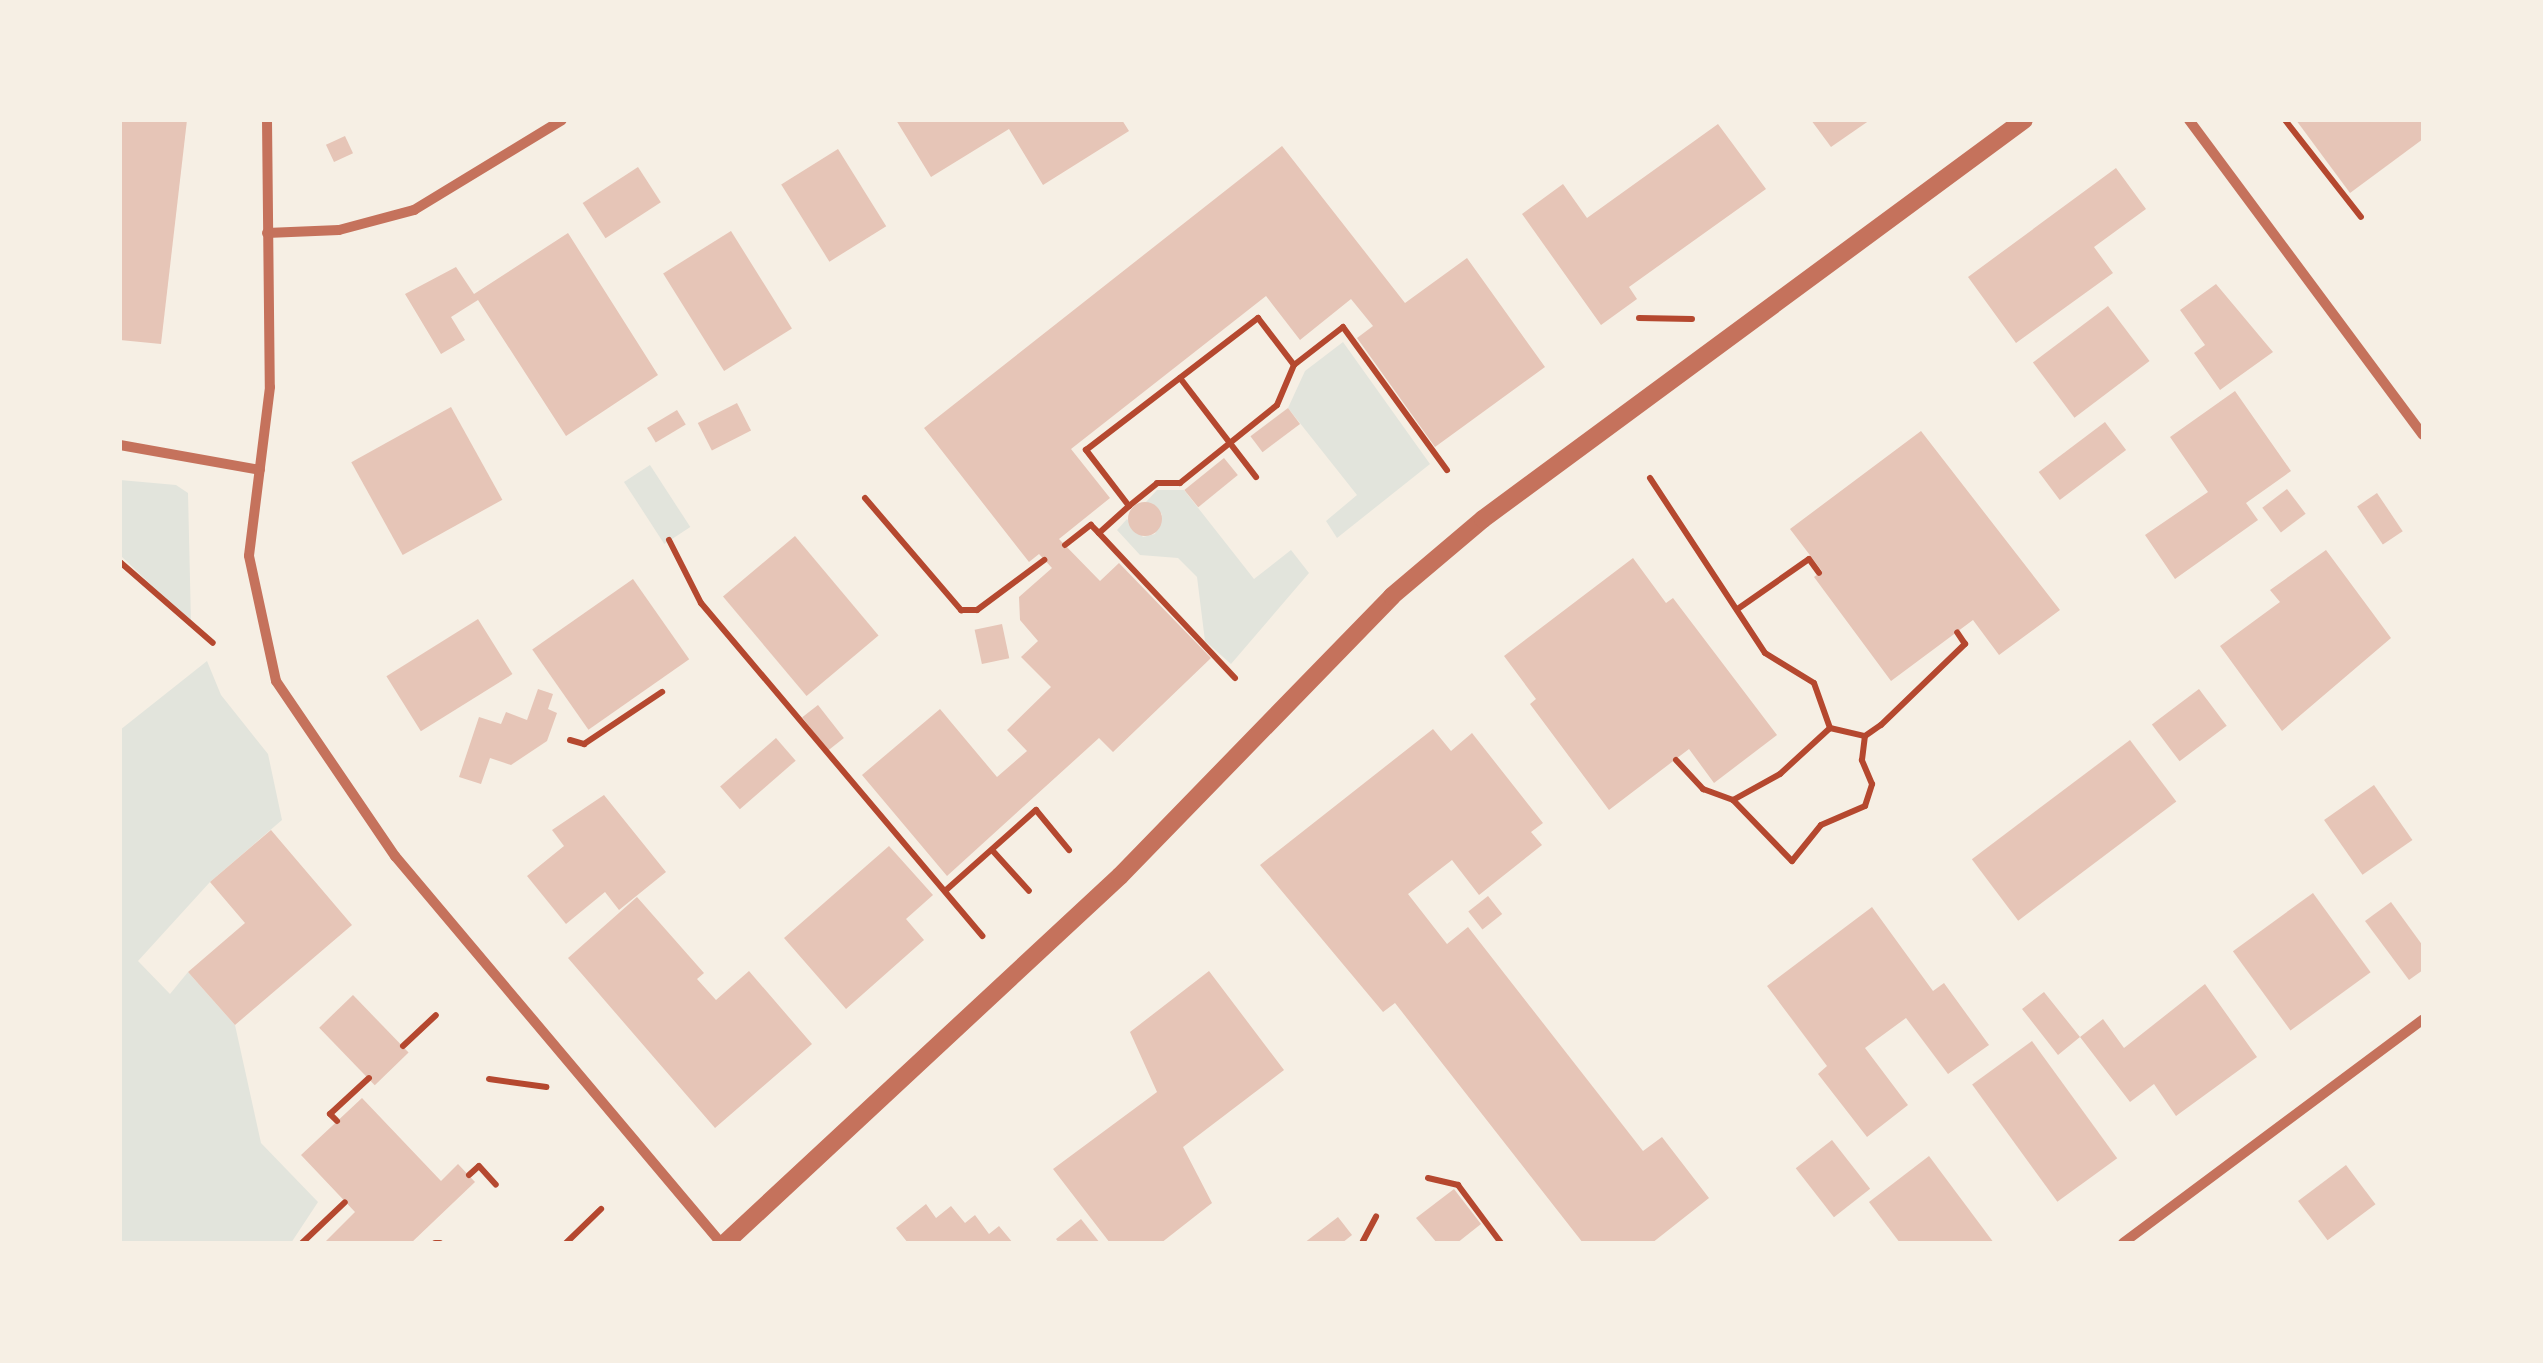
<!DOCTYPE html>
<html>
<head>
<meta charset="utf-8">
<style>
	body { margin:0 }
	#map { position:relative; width:2543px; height:1363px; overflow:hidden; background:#f6efe4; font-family:Rubik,sans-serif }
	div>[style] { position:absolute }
	.green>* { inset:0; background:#e2e4dc; transform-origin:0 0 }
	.building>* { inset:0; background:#e6c5b7; transform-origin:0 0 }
	.round { border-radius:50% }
	.path>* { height:6px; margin:-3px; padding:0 3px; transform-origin:3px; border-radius:3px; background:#b5482f }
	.minor>* { height:10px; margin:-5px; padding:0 5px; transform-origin:5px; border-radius:5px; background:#c5725c }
	.tertiary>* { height:18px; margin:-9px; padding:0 9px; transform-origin:9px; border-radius:9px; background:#c5725c }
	span { translate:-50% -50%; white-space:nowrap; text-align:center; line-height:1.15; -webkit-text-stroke:9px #f6efe4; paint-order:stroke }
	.frame { position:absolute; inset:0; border:122px solid #f6efe4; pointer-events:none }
</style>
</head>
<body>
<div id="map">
	<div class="green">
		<div style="clip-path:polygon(1343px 342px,1430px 464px,1337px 538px,1326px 521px,1357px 495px,1288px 408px,1305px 371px)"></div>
		<div style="left:650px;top:465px;width:74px;height:31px;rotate:57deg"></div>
		<div style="clip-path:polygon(120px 480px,176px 485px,188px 493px,191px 623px,120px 555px)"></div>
		<div style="clip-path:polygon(1157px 490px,1184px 490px,1254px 579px,1291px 550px,1309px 573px,1231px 664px,1205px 641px,1197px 577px,1178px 558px,1140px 555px,1117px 530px,1127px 519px,1143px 537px,1155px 534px,1162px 514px,1146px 502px)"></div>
		<div style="clip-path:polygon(207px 661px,221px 695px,268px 754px,282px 820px,210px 882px,138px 961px,170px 994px,188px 972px,235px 1025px,261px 1143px,318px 1202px,291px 1243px,120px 1243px,120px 730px)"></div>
	</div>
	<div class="building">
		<div style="clip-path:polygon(120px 120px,187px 120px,161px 344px,120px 340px)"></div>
		<div style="clip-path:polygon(896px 120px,1122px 120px,1129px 131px,1043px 185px,1009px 129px,931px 177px)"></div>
		<div style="clip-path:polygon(1811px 120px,1870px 120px,1831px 147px)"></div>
		<div style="clip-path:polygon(2296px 120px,2423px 120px,2423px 139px,2350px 193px)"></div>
		<div style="clip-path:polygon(1718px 124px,1766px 189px,1629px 287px,1637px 299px,1601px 325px,1522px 214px,1563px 184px,1587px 218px)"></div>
		<div style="left:345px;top:136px;width:19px;height:21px;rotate:65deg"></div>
		<div style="clip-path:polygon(1282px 146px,1405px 303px,1467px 258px,1545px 367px,1435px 447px,1357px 338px,1373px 326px,1351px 299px,1300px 340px,1266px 296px,1071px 449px,1110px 498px,1059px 539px,1100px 581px,1119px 563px,1211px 658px,1113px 752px,1099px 738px,947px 876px,862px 775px,940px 709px,997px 777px,1027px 751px,1007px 730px,1051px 687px,1021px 657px,1038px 641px,1020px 620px,1019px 597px,1052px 568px,1039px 554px,1029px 562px,924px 428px)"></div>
		<div style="left:838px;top:149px;width:91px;height:67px;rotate:58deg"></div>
		<div style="left:638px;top:167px;width:42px;height:66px;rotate:57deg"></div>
		<div style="clip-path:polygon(2116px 168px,2146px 209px,2094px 247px,2113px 273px,2016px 343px,1968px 277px)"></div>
		<div style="left:731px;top:231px;width:115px;height:80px;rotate:58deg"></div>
		<div style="clip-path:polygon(568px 233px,658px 375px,566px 436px,478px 300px,451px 317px,465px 340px,441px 354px,405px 294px,456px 267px,474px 294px)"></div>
		<div style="clip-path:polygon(2216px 284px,2273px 352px,2220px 390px,2194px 353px,2205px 345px,2180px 310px)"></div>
		<div style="left:2108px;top:306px;width:69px;height:94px;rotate:53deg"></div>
		<div style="clip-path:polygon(2235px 391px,2291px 471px,2246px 503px,2258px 520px,2175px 579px,2145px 535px,2208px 492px,2170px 437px)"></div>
		<div style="left:737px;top:403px;width:31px;height:44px;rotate:63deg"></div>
		<div style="left:451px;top:407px;width:106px;height:114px;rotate:61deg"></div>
		<div style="left:1288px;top:408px;width:20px;height:47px;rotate:53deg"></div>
		<div style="left:677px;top:410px;width:17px;height:35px;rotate:59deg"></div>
		<div style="left:2105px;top:422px;width:35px;height:83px;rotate:53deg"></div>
		<div style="clip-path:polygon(1921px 431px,2060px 610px,1999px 655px,1973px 620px,1891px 681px,1814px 577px,1822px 571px,1790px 529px)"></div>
		<div style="left:1224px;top:458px;width:22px;height:51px;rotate:51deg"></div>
		<div style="left:2287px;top:489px;width:31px;height:31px;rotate:53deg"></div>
		<div style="left:2377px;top:493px;width:46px;height:24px;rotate:56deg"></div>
		<div class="round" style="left:1128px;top:502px;width:34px;height:34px"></div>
		<div style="left:795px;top:536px;width:130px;height:94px;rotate:50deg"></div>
		<div style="clip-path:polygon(2326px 550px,2391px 638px,2282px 731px,2220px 646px,2280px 602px,2270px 590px)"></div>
		<div style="clip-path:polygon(1633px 558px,1666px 603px,1673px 598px,1777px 735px,1714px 783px,1689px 749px,1609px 810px,1530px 704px,1536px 699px,1504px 656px)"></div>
		<div style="left:633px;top:579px;width:98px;height:123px;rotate:55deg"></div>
		<div style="left:478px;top:619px;width:65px;height:108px;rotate:58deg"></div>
		<div style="left:1002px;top:624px;width:35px;height:28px;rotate:78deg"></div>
		<div style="clip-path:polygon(538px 689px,553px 694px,548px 709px,557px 713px,547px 741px,511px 765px,490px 758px,481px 784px,459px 777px,479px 717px,501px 724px,506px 712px,527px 720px)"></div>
		<div style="left:2199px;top:689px;width:46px;height:59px;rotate:53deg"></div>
		<div style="left:818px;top:705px;width:42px;height:20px;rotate:52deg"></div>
		<div style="clip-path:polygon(1433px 729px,1451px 751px,1472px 733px,1543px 823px,1531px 832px,1542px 845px,1479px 895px,1452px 860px,1408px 894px,1447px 944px,1468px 927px,1643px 1151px,1662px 1137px,1709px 1198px,1652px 1243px,1583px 1243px,1395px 1003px,1383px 1012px,1260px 865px)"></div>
		<div style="left:776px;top:738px;width:30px;height:74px;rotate:49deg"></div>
		<div style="left:2130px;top:740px;width:77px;height:198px;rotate:53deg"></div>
		<div style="left:2374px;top:785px;width:67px;height:61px;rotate:55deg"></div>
		<div style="clip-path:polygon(604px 795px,666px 872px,619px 910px,605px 892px,566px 924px,527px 876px,564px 846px,552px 830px)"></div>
		<div style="clip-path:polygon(271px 830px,352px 925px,235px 1025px,188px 972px,245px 923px,210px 882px)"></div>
		<div style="clip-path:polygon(889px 846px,933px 895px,906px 919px,924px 940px,846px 1009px,784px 938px)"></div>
		<div style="left:2313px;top:893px;width:98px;height:99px;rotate:54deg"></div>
		<div style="left:1488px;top:896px;width:23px;height:25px;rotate:52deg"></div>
		<div style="clip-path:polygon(637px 897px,704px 973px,697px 979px,716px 1000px,749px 971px,812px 1044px,715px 1128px,568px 958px)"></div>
		<div style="clip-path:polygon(2391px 902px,2423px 946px,2423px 970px,2409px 980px,2365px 921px)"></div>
		<div style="clip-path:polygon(1872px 907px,1933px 991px,1944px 983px,1989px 1045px,1948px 1074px,1906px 1018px,1865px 1048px,1908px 1105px,1867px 1137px,1818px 1074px,1827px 1066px,1767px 986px)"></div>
		<div style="clip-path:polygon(1209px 971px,1284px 1070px,1183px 1147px,1212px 1203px,1161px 1243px,1110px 1243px,1053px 1169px,1157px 1092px,1130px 1032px)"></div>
		<div style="clip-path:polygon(2205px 984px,2257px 1057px,2176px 1116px,2154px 1084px,2130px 1102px,2080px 1037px,2058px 1055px,2022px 1009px,2044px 992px,2080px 1037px,2103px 1019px,2124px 1048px)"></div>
		<div style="left:353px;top:995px;width:80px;height:47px;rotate:46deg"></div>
		<div style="left:2032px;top:1041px;width:145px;height:74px;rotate:54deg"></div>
		<div style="clip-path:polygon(362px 1098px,441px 1181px,458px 1164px,475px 1182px,411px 1243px,324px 1243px,355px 1212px,301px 1155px)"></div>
		<div style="left:1832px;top:1140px;width:62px;height:46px;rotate:52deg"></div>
		<div style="clip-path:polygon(1929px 1156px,1994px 1243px,1900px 1243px,1869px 1202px)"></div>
		<div style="left:2346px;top:1165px;width:49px;height:60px;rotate:53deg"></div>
		<div style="clip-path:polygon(1454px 1189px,1481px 1224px,1457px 1243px,1437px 1243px,1416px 1218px)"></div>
		<div style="clip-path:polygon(926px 1204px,936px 1218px,951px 1206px,965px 1223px,975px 1215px,989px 1234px,999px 1226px,1013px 1243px,908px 1243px,896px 1228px)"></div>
		<div style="clip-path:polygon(1338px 1217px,1352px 1235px,1342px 1243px,1304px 1243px)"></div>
		<div style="clip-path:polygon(1081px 1219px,1100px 1243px,1059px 1243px,1056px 1239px)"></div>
	</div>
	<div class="path">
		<div style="left:2285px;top:120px;width:123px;rotate:51.9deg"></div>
		<div style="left:1639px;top:318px;width:53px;rotate:1.1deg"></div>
		<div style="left:1180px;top:378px;width:125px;rotate:52.5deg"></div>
		<div style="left:1650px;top:478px;width:209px;rotate:56.7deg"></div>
		<div style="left:1765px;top:653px;width:57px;rotate:31.5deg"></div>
		<div style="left:1814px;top:683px;width:48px;rotate:70.4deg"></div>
		<div style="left:1830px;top:728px;width:36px;rotate:13deg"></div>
		<div style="left:1865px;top:736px;width:19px;rotate:-35deg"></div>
		<div style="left:1881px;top:725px;width:117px;rotate:-44deg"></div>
		<div style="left:1965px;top:644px;width:14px;rotate:-124deg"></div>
		<div style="left:865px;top:498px;width:148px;rotate:49.4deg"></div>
		<div style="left:961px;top:610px;width:16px"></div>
		<div style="left:977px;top:610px;width:84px;rotate:-36.7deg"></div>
		<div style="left:1129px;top:506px;width:36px;rotate:-39deg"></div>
		<div style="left:1157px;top:483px;width:23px"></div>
		<div style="left:1180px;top:483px;width:124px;rotate:-38.8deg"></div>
		<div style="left:1277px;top:405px;width:43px;rotate:-67deg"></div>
		<div style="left:1294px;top:365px;width:62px;rotate:-37.8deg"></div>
		<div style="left:1343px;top:327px;width:177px;rotate:54deg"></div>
		<div style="left:669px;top:540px;width:71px;rotate:63.1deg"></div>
		<div style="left:701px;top:603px;width:436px;rotate:49.8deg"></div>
		<div style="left:1065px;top:545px;width:33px;rotate:-38deg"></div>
		<div style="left:1091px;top:525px;width:11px;rotate:45deg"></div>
		<div style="left:120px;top:562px;width:123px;rotate:41.1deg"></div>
		<div style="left:1739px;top:608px;width:85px;rotate:-35deg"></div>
		<div style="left:1809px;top:559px;width:17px;rotate:54deg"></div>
		<div style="left:1235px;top:678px;width:199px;rotate:-133.2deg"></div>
		<div style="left:1099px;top:533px;width:40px;rotate:-42deg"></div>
		<div style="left:1129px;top:506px;width:71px;rotate:-127.5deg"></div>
		<div style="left:1086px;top:450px;width:217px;rotate:-37.5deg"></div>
		<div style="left:1258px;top:318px;width:59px;rotate:52.5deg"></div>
		<div style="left:570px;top:740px;width:15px;rotate:16deg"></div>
		<div style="left:584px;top:744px;width:94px;rotate:-33.7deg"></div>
		<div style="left:1676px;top:760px;width:40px;rotate:47deg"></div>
		<div style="left:1703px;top:789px;width:32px;rotate:20deg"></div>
		<div style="left:1733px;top:800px;width:54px;rotate:-29deg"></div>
		<div style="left:1780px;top:774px;width:68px;rotate:-42.6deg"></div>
		<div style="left:1733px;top:800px;width:85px;rotate:46deg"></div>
		<div style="left:1792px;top:861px;width:46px;rotate:-51.1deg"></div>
		<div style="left:1821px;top:825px;width:48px;rotate:-23.4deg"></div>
		<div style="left:1865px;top:806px;width:23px;rotate:-72deg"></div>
		<div style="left:1872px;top:784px;width:26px;rotate:-113deg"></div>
		<div style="left:1862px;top:760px;width:24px;rotate:-83deg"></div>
		<div style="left:992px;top:850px;width:55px;rotate:47.9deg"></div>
		<div style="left:945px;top:891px;width:122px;rotate:-41.7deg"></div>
		<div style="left:1036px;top:810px;width:52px;rotate:50.5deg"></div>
		<div style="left:403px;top:1046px;width:45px;rotate:-43.2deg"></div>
		<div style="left:489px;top:1079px;width:58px;rotate:8deg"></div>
		<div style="left:337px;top:1121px;width:10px;rotate:-135deg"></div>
		<div style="left:330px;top:1114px;width:53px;rotate:-42.7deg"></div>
		<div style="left:469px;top:1175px;width:13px;rotate:-42deg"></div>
		<div style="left:479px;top:1166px;width:25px;rotate:48deg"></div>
		<div style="left:1428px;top:1178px;width:31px;rotate:13deg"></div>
		<div style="left:1458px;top:1185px;width:72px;rotate:53.4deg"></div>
		<div style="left:302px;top:1243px;width:59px;rotate:-43.6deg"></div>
		<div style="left:435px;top:1243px;width:5px"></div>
		<div style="left:566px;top:1243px;width:49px;rotate:-44.2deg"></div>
		<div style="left:1362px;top:1243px;width:30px;rotate:-62deg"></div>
	</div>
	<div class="minor">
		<div style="left:267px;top:120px;width:267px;rotate:89.4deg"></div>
		<div style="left:270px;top:387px;width:170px;rotate:97.1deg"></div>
		<div style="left:249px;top:556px;width:128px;rotate:77.8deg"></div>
		<div style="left:276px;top:681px;width:212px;rotate:55.8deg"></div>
		<div style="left:395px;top:856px;width:506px;rotate:49.89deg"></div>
		<div style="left:2189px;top:120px;width:392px;rotate:53.4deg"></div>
		<div style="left:267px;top:233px;width:72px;rotate:-2.4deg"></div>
		<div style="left:339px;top:230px;width:78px;rotate:-14.9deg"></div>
		<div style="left:414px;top:210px;width:173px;rotate:-31.3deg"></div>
		<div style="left:120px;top:445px;width:142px;rotate:10.1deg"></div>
		<div style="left:2123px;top:1243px;width:374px;rotate:-36.7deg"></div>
	</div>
	<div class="tertiary">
		<div style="left:725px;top:1243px;width:539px;rotate:-42.9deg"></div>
		<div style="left:1120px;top:876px;width:390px;rotate:-45.8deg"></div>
		<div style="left:1392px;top:596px;width:119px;rotate:-40.2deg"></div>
		<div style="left:1483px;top:519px;width:672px;rotate:-36.41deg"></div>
	</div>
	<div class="frame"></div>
</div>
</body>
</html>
